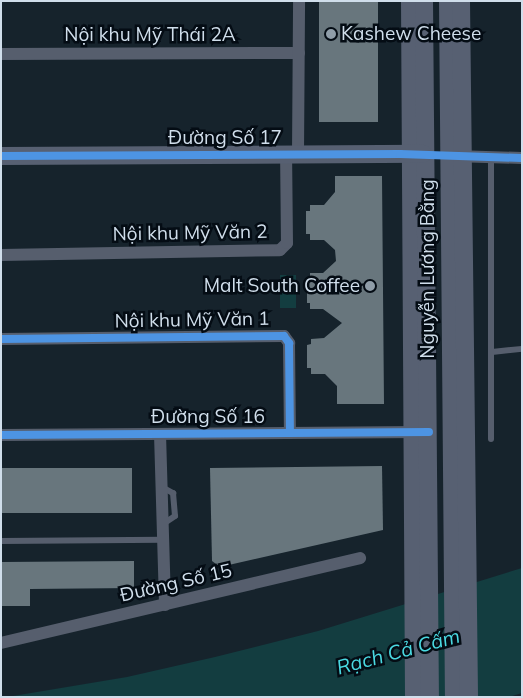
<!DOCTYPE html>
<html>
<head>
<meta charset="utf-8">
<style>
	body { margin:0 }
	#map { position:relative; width:523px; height:698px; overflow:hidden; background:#16232c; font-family:Mulish,sans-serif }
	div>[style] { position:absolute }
	.water>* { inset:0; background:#133d40; transform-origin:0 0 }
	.building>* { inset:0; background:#68767d; transform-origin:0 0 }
	.lane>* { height:6px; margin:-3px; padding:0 3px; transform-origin:3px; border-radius:3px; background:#565e6d }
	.street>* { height:12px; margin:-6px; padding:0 6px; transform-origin:6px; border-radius:6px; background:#565e6d }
	.secondary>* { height:18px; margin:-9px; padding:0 9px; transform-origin:9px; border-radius:9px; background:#576072 }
	.cycleway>* { height:8px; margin:-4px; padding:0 4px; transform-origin:4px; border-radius:4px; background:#4d94e3 }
	.dots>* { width:14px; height:14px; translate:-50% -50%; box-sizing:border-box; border:2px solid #040c14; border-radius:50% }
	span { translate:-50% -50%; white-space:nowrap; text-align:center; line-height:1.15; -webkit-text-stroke:5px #040c14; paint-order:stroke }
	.poi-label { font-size:19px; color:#d0deeb }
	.left { translate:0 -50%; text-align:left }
	.right { translate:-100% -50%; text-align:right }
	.street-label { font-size:19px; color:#d0deeb }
	.water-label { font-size:20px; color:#4ad9e1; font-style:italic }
	.frame { position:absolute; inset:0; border:2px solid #d0deeb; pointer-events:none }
</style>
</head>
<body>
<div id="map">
	<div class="water">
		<div style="left:280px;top:275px;width:16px;height:33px"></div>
		<div style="clip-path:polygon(522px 568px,522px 693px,509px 697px,7px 697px,127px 677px,215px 657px,318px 631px)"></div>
	</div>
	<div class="building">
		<div style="left:319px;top:1px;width:59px;height:121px"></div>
		<div style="clip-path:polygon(335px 176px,382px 176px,384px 404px,337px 404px,337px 386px,325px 374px,311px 374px,311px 368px,307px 368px,307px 345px,311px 344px,311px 339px,324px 338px,342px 323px,323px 309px,310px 309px,310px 303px,307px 303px,307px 279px,310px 279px,310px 273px,323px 273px,336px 261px,335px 250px,324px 240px,310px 240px,310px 234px,306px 234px,306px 211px,310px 211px,310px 205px,324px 205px,335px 192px)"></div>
		<div style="clip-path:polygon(382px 466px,383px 530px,220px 567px,212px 561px,210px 468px)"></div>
		<div style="left:1px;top:468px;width:131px;height:45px"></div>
		<div style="clip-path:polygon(134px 561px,134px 588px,30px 589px,30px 606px,1px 606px,1px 562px)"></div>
	</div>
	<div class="lane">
		<div style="left:492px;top:352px;width:30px;rotate:-6deg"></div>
		<div style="left:491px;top:439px;width:281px;rotate:-90deg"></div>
		<div style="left:162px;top:487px;width:13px;rotate:29deg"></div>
		<div style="left:173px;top:493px;width:23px;rotate:85deg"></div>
		<div style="left:175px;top:516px;width:14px;rotate:146deg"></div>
		<div style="left:1px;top:541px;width:162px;rotate:-0.4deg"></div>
	</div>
	<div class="street">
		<div style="left:1px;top:54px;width:298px;rotate:-0.2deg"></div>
		<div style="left:298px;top:154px;width:153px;rotate:-89.6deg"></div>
		<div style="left:454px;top:156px;width:68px;rotate:1.7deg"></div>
		<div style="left:1px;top:255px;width:279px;rotate:-1deg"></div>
		<div style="left:280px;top:250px;width:10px;rotate:-45deg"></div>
		<div style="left:287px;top:243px;width:89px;rotate:-90.6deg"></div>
		<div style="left:1px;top:339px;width:283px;rotate:-0.6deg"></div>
		<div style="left:284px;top:336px;width:9px;rotate:54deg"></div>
		<div style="left:289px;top:343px;width:90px;rotate:89.4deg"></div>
		<div style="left:160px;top:434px;width:171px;rotate:88.3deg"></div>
		<div style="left:1px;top:435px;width:418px;rotate:-0.4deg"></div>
		<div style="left:1px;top:643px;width:369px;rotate:-13.3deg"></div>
	</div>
	<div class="secondary">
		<div style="left:410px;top:1px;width:696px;rotate:89.67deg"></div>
		<div style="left:424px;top:1px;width:696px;rotate:89.51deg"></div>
		<div style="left:448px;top:1px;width:696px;rotate:89.51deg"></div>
		<div style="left:461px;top:1px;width:696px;rotate:89.34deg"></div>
		<div style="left:1px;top:156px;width:422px;rotate:-0.3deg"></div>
	</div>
	<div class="cycleway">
		<div style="left:1px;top:156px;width:399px;rotate:-0.3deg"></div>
		<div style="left:400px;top:154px;width:122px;rotate:1.9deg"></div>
		<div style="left:1px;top:339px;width:283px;rotate:-0.6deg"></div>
		<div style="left:284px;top:336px;width:9px;rotate:54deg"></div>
		<div style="left:289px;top:343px;width:90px;rotate:89.4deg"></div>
		<div style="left:1px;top:435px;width:428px;rotate:-0.4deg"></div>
	</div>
	<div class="dots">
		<div style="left:331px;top:34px;background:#8f9da8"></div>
		<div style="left:370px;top:286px;background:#8f9da8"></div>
	</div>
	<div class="poi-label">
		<span class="left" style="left:341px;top:34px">Kashew Cheese</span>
		<span class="right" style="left:360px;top:286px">Malt South Coffee</span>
	</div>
	<div class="street-label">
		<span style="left:150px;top:35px">Nội khu Mỹ Thái 2A</span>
		<span style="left:225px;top:138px">Đường Số 17</span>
		<span style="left:190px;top:233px;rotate:-1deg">Nội khu Mỹ Văn 2</span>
		<span style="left:428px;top:269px;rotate:-90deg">Nguyễn Lương Bằng</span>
		<span style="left:192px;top:320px;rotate:-1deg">Nội khu Mỹ Văn 1</span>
		<span style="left:208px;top:417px">Đường Số 16</span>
		<span style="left:176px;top:583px;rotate:-13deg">Đường Số 15</span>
	</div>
	<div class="water-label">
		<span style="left:398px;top:651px;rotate:-15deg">Rạch Cả Cấm</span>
	</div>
	<div class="frame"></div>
</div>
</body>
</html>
